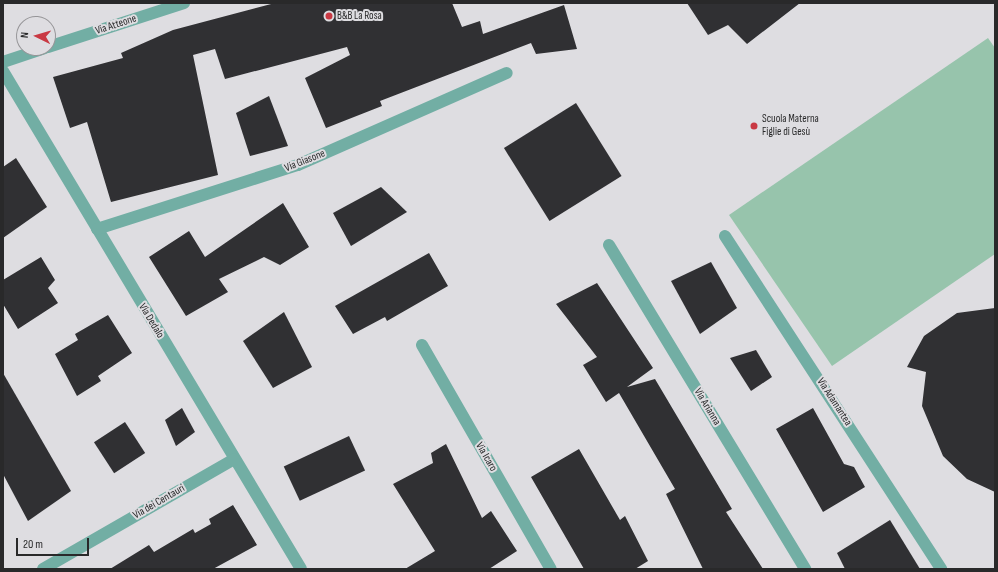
<!DOCTYPE html>
<html>
<head>
<meta charset="utf-8">
<style>
	body { margin:0 }
	#map { position:relative; width:998px; height:572px; overflow:hidden; background:#dedde1; font-family:"Sofia Sans Condensed",sans-serif }
	div>[style] { position:absolute }
	.green>* { inset:0; background:#97c4ac }
	.building>* { inset:0; background:#303033; transform-origin:0 0 }
	.minor>* { height:12px; margin:-6px; padding:0 6px; transform-origin:6px; border-radius:6px; background:#72aea4 }
	.dots>* { width:11px; height:11px; translate:-50% -50%; box-sizing:border-box; border:2px solid #dedde1; border-radius:50% }
	span { translate:-50% -50%; white-space:nowrap; text-align:center; line-height:1.15; -webkit-text-stroke:4px #dedde1; paint-order:stroke }
	.poi-label { font-size:11px; color:#29292a }
	.left { translate:0 -50%; text-align:left }
	.street-label { font-size:11px; color:#29292a }
	.frame { position:absolute; inset:0; border:4px solid #29292a; pointer-events:none }
	.north { position:absolute; left:16px; top:16px; width:40px; height:40px; box-sizing:border-box; background:#dedde1; border:1px solid #969598; border-radius:50%; rotate:275deg; font-size:11px; font-weight:700; line-height:16px; text-align:center; color:#29292a }
	.north::after { content:''; display:block; margin:auto; width:14px; height:18px; background:#c93943; clip-path:polygon(50% 0,100% 100%,50% 72%,0 100%) }
	.scale { position:absolute; left:16px; top:538px; width:73px; height:18px; box-sizing:border-box; border:2px solid #29292a; border-top:0; padding-left:5px; font-size:12px; line-height:14px; white-space:nowrap; color:#29292a; -webkit-text-stroke:3px #dedde1; paint-order:stroke }
</style>
</head>
<body>
<div id="map">
	<div class="green">
		<div style="clip-path:polygon(988px 38px,995px 48px,995px 254px,832px 366px,729px 215px)"></div>
	</div>
	<div class="building">
		<div style="clip-path:polygon(275px 3px,452px 3px,462px 27px,480px 21px,483px 34px,564px 5px,577px 49px,536px 54px,531px 43px,380px 101px,382px 106px,326px 128px,305px 78px,350px 55px,347px 47px,225px 79px,215px 49px,193px 55px,218px 175px,111px 202px,87px 122px,70px 128px,53px 77px,123px 58px,121px 53px,173px 30px)"></div>
		<div style="clip-path:polygon(687px 3px,800px 3px,747px 44px,728px 25px,708px 35px)"></div>
		<div style="clip-path:polygon(269px 96px,288px 146px,250px 156px,236px 113px)"></div>
		<div style="left:576px;top:103px;width:86px;height:85px;rotate:58deg"></div>
		<div style="clip-path:polygon(16px 158px,47px 207px,3px 238px,3px 167px)"></div>
		<div style="clip-path:polygon(381px 187px,407px 212px,351px 246px,333px 213px)"></div>
		<div style="clip-path:polygon(283px 203px,309px 247px,280px 265px,264px 257px,219px 279px,228px 292px,186px 316px,149px 257px,189px 231px,205px 257px)"></div>
		<div style="clip-path:polygon(429px 253px,448px 286px,387px 321px,385px 317px,353px 334px,335px 306px)"></div>
		<div style="clip-path:polygon(41px 257px,55px 280px,48px 288px,58px 303px,18px 329px,3px 304px,3px 280px)"></div>
		<div style="clip-path:polygon(711px 262px,737px 308px,700px 334px,671px 281px)"></div>
		<div style="clip-path:polygon(597px 283px,653px 368px,627px 387px,655px 379px,732px 509px,726px 512px,763px 569px,703px 569px,666px 494px,675px 489px,619px 393px,606px 402px,583px 365px,597px 357px,556px 304px)"></div>
		<div style="clip-path:polygon(995px 308px,995px 492px,967px 479px,943px 456px,922px 406px,926px 372px,907px 367px,924px 336px,957px 313px)"></div>
		<div style="clip-path:polygon(284px 312px,312px 367px,273px 388px,243px 341px)"></div>
		<div style="clip-path:polygon(108px 315px,132px 353px,98px 376px,101px 381px,77px 396px,55px 354px,78px 340px,75px 334px)"></div>
		<div style="clip-path:polygon(756px 350px,772px 377px,751px 391px,730px 358px)"></div>
		<div style="clip-path:polygon(3px 373px,71px 491px,28px 521px,3px 474px)"></div>
		<div style="clip-path:polygon(182px 408px,195px 432px,176px 446px,165px 420px)"></div>
		<div style="clip-path:polygon(813px 408px,844px 464px,854px 467px,865px 487px,823px 512px,776px 429px)"></div>
		<div style="left:125px;top:422px;width:37px;height:37px;rotate:57deg"></div>
		<div style="left:349px;top:436px;width:38px;height:72px;rotate:65deg"></div>
		<div style="clip-path:polygon(446px 444px,482px 518px,491px 511px,517px 551px,489px 569px,405px 569px,435px 551px,393px 484px,433px 463px,431px 453px)"></div>
		<div style="clip-path:polygon(579px 449px,620px 520px,625px 516px,648px 561px,635px 569px,584px 569px,531px 477px)"></div>
		<div style="clip-path:polygon(233px 505px,257px 545px,213px 569px,110px 569px,149px 545px,154px 552px,193px 529px,195px 533px,211px 524px,209px 519px)"></div>
		<div style="clip-path:polygon(890px 520px,920px 569px,845px 569px,837px 553px)"></div>
	</div>
	<div class="minor">
		<div style="left:48px;top:47px;width:143px;rotate:-17.9deg"></div>
		<div style="left:3px;top:62px;width:44px;rotate:-18.4deg"></div>
		<div style="left:3px;top:71px;width:580px;rotate:59.1deg"></div>
		<div style="left:97px;top:229px;width:211px;rotate:-17.7deg"></div>
		<div style="left:298px;top:165px;width:228px;rotate:-23.8deg"></div>
		<div style="left:725px;top:236px;width:397px;rotate:57deg"></div>
		<div style="left:609px;top:245px;width:379px;rotate:58.8deg"></div>
		<div style="left:422px;top:345px;width:258px;rotate:60.1deg"></div>
		<div style="left:43px;top:569px;width:220px;rotate:-29.9deg"></div>
	</div>
	<div class="dots">
		<div style="left:329px;top:16px;background:#c93943"></div>
		<div style="left:754px;top:126px;background:#c93943"></div>
	</div>
	<div class="poi-label">
		<span class="left" style="left:337px;top:16px">B&amp;B La Rosa</span>
		<span class="left" style="left:762px;top:126px">Scuola Materna<br>Figlie di Gesù</span>
	</div>
	<div class="street-label">
		<span style="left:116px;top:25px;rotate:-18deg">Via Atteone</span>
		<span style="left:305px;top:161px;rotate:-22deg">Via Giasone</span>
		<span style="left:151px;top:321px;rotate:59deg">Via Dedalo</span>
		<span style="left:834px;top:402px;rotate:57deg">Via Adamantea</span>
		<span style="left:707px;top:407px;rotate:59deg">Via Arianna</span>
		<span style="left:486px;top:457px;rotate:60deg">Via Icaro</span>
		<span style="left:159px;top:502px;rotate:-30deg">Via dei Centauri</span>
	</div>
	<div class="frame"></div>
	<div class="north">N</div>
	<div class="scale">20 m</div>
</div>
</body>
</html>
